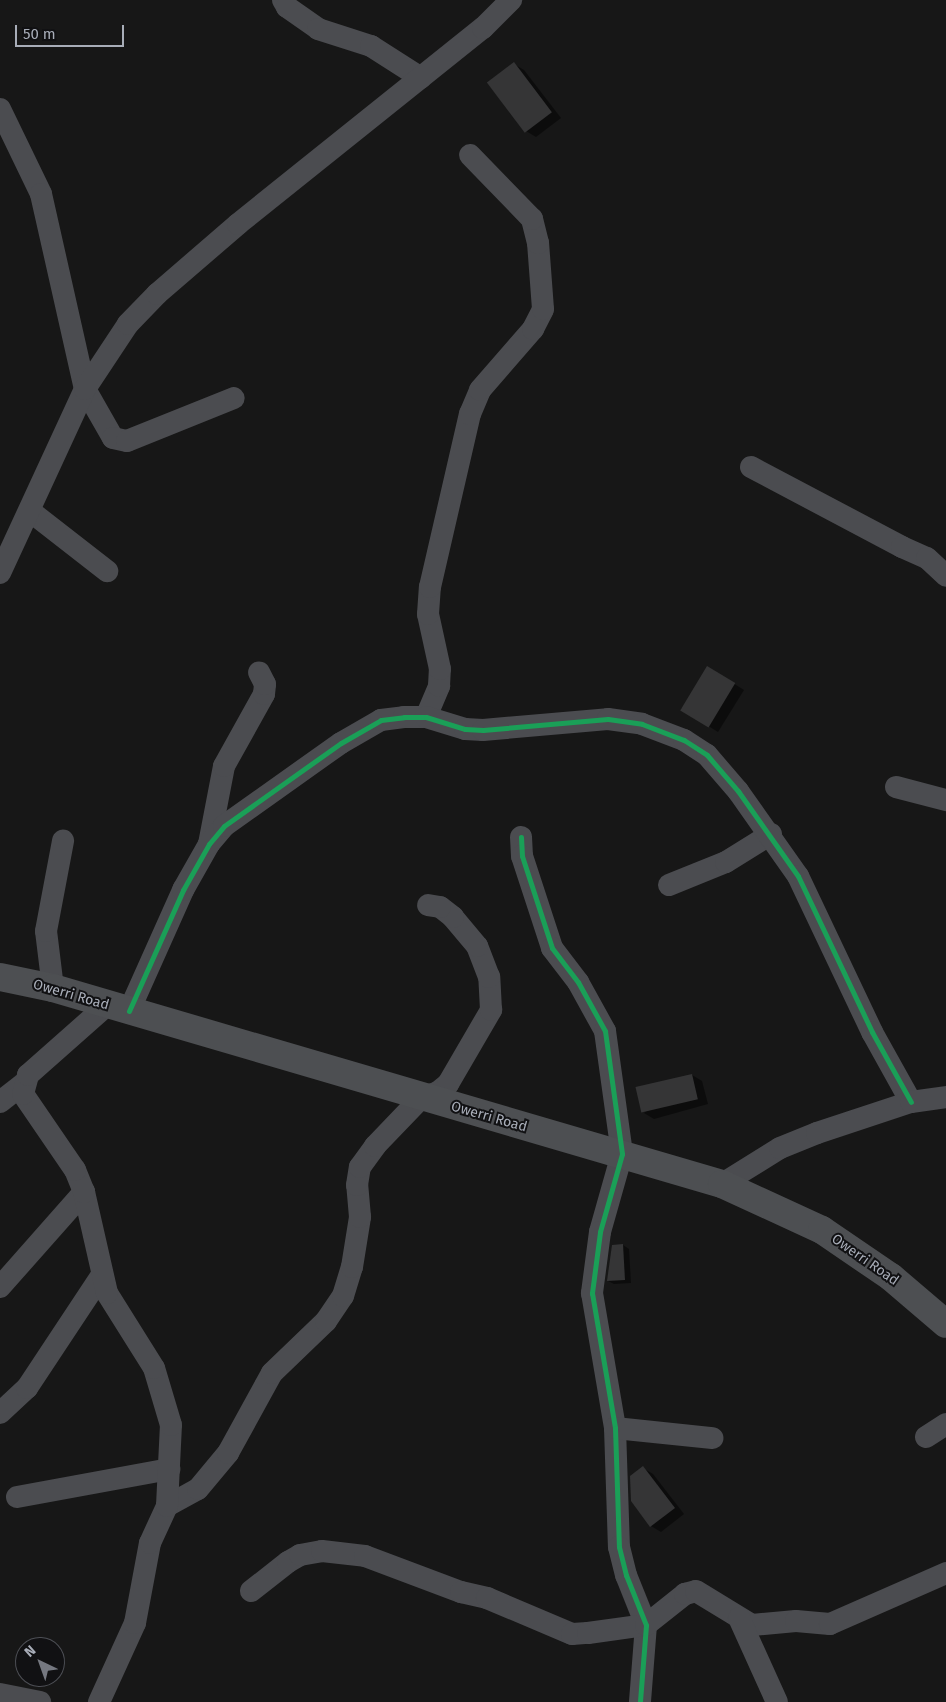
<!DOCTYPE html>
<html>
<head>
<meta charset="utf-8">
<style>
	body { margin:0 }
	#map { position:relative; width:946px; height:1702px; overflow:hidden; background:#171717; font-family:"Fira Sans",sans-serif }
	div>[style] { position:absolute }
	.shadow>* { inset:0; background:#0007 }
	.building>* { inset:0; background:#353536; transform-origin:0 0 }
	.minor>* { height:22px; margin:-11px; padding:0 11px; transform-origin:11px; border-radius:11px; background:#4b4c50 }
	.major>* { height:28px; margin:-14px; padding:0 14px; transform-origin:14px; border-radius:14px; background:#4d4f52 }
	.cycleway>* { height:5px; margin:-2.5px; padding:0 2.5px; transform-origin:2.5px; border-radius:2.5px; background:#1a9f57 }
	span { translate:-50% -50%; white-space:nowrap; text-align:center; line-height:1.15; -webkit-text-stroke:4px #111113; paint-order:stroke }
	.street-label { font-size:14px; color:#a8adb8 }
	.north { position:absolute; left:15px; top:1637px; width:50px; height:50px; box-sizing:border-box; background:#111113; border:1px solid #4d4f55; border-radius:50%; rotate:318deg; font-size:14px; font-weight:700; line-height:20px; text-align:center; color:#a8adb8 }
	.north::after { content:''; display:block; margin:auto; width:18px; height:22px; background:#757880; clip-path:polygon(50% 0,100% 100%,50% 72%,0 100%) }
	.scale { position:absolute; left:15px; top:25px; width:109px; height:22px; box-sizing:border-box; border:2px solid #a8adb8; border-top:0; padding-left:6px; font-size:15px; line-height:18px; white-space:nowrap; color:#a8adb8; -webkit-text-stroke:4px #111113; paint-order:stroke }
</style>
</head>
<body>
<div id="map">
	<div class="shadow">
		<div style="clip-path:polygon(514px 64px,524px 70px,561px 118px,536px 137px,526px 131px,489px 83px)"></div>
		<div style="clip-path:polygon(717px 673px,744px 690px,718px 732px,681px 709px)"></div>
		<div style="clip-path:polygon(692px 1075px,702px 1081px,708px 1104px,654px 1119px,644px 1113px)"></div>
		<div style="clip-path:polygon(623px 1245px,629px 1249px,631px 1283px,614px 1284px,608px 1281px)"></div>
		<div style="clip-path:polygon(643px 1468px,653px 1474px,684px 1514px,661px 1532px,651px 1526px)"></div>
	</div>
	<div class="building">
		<div style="left:514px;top:62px;width:63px;height:34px;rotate:53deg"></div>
		<div style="left:707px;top:666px;width:33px;height:52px;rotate:31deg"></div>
		<div style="left:692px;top:1074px;width:26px;height:58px;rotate:77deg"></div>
		<div style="clip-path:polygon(623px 1244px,625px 1280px,607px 1281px,612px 1245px)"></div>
		<div style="clip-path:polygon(643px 1466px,675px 1508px,650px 1527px,631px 1501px,630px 1476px)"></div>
	</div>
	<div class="minor">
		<div style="left:283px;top:0;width:8px;rotate:60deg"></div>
		<div style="left:287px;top:7px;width:38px;rotate:35deg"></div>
		<div style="left:318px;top:29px;width:56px;rotate:17.8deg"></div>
		<div style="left:371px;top:46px;width:59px;rotate:32.6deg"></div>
		<div style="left:0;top:109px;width:94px;rotate:64.2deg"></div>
		<div style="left:41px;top:194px;width:200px;rotate:77.3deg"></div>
		<div style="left:85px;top:389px;width:56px;rotate:60.3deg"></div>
		<div style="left:113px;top:438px;width:14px;rotate:12deg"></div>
		<div style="left:127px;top:441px;width:115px;rotate:-21.9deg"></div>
		<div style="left:751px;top:467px;width:171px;rotate:27.9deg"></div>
		<div style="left:902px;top:547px;width:27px;rotate:24deg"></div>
		<div style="left:927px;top:558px;width:26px;rotate:43deg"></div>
		<div style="left:30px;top:511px;width:98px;rotate:37.9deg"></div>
		<div style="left:0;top:573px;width:203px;rotate:-65.2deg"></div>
		<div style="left:85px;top:389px;width:78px;rotate:-56.5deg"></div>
		<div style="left:128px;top:324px;width:42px;rotate:-46deg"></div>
		<div style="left:157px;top:294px;width:107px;rotate:-40.8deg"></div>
		<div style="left:238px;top:224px;width:314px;rotate:-38.7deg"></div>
		<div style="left:483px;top:28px;width:40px;rotate:-45deg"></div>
		<div style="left:426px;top:717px;width:34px;rotate:-67deg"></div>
		<div style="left:439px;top:686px;width:17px;rotate:-87deg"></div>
		<div style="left:440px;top:669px;width:56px;rotate:-102.3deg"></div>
		<div style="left:428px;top:614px;width:27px;rotate:-86deg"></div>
		<div style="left:430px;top:587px;width:178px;rotate:-77deg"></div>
		<div style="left:470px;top:414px;width:26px;rotate:-67deg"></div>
		<div style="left:480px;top:390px;width:81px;rotate:-49deg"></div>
		<div style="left:533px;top:329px;width:22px;rotate:-63deg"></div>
		<div style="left:543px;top:309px;width:66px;rotate:-94.3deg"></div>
		<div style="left:538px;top:243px;width:25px;rotate:-104deg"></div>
		<div style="left:532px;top:219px;width:89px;rotate:-134.1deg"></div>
		<div style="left:896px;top:787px;width:52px;rotate:14.6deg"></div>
		<div style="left:521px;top:837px;width:19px;rotate:87deg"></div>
		<div style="left:522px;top:856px;width:97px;rotate:71.9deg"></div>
		<div style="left:552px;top:948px;width:43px;rotate:52.6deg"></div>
		<div style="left:578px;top:982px;width:56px;rotate:61.1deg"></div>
		<div style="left:605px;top:1031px;width:124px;rotate:82.1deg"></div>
		<div style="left:622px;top:1154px;width:81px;rotate:105.8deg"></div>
		<div style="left:600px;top:1232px;width:62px;rotate:97.5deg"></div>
		<div style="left:592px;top:1293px;width:137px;rotate:80.3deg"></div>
		<div style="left:615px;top:1428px;width:119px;rotate:88.1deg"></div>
		<div style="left:619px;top:1547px;width:29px;rotate:76deg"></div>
		<div style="left:626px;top:1575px;width:54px;rotate:68.2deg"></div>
		<div style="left:646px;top:1625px;width:77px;rotate:94.5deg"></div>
		<div style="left:209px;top:844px;width:79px;rotate:-79.1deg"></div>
		<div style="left:224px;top:766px;width:82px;rotate:-60.9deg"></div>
		<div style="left:264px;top:694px;width:10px;rotate:-84deg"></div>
		<div style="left:265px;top:684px;width:13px;rotate:-117deg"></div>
		<div style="left:669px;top:885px;width:61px;rotate:-22deg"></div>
		<div style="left:726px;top:862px;width:53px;rotate:-31.9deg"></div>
		<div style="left:53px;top:988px;width:57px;rotate:-97deg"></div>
		<div style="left:46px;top:931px;width:92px;rotate:-79.3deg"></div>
		<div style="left:129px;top:1011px;width:133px;rotate:-65.9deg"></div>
		<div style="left:183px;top:890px;width:53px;rotate:-60.5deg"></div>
		<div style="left:209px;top:844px;width:23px;rotate:-50deg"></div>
		<div style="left:224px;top:826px;width:143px;rotate:-35.4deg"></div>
		<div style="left:341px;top:743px;width:46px;rotate:-29.9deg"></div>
		<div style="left:381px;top:720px;width:23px;rotate:-7deg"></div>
		<div style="left:404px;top:717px;width:22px"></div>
		<div style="left:426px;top:717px;width:41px;rotate:17.1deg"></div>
		<div style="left:465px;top:729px;width:18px;rotate:3deg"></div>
		<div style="left:483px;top:730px;width:125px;rotate:-5deg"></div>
		<div style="left:608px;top:719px;width:34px;rotate:8deg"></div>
		<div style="left:642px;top:724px;width:45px;rotate:20.9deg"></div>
		<div style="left:684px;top:740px;width:27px;rotate:33deg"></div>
		<div style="left:707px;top:755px;width:48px;rotate:49.3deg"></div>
		<div style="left:738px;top:791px;width:104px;rotate:54.8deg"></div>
		<div style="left:798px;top:876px;width:173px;rotate:64.6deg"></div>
		<div style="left:872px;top:1032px;width:80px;rotate:60.9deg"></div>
		<div style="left:0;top:1102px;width:29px;rotate:-38deg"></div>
		<div style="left:722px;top:1184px;width:68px;rotate:-31.8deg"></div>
		<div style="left:780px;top:1148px;width:40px;rotate:-22deg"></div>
		<div style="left:817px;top:1133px;width:99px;rotate:-18.3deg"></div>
		<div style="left:911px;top:1102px;width:35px;rotate:-8deg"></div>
		<div style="left:0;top:1287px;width:127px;rotate:-48.5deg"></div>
		<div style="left:0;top:1413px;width:37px;rotate:-43deg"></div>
		<div style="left:27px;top:1388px;width:134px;rotate:-56.5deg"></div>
		<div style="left:615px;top:1428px;width:98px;rotate:5.9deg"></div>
		<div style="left:926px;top:1437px;width:24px;rotate:-33deg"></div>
		<div style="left:17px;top:1497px;width:155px;rotate:-10.4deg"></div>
		<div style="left:167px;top:1506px;width:35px;rotate:-29deg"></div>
		<div style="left:198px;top:1489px;width:47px;rotate:-50.2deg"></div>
		<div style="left:228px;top:1453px;width:91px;rotate:-61.2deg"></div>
		<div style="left:272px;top:1373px;width:75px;rotate:-43.9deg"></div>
		<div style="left:326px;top:1321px;width:30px;rotate:-56deg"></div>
		<div style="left:343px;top:1296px;width:30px;rotate:-73deg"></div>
		<div style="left:352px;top:1267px;width:51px;rotate:-80.9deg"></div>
		<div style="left:360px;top:1217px;width:32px;rotate:-95deg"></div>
		<div style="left:357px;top:1185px;width:18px;rotate:-81deg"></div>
		<div style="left:360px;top:1167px;width:26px;rotate:-54deg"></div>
		<div style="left:375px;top:1146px;width:66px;rotate:-46.2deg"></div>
		<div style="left:421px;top:1098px;width:18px;rotate:-19deg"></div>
		<div style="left:438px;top:1092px;width:13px;rotate:-39deg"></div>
		<div style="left:448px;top:1084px;width:86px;rotate:-59.8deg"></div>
		<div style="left:491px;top:1010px;width:33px;rotate:-93deg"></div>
		<div style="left:489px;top:977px;width:33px;rotate:-111deg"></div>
		<div style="left:477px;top:946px;width:38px;rotate:-130deg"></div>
		<div style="left:453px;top:917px;width:16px;rotate:-142deg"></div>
		<div style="left:440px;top:907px;width:12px;rotate:-171deg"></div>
		<div style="left:251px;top:1591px;width:47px;rotate:-38.1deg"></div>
		<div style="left:288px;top:1562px;width:14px;rotate:-30deg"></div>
		<div style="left:300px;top:1555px;width:22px;rotate:-10deg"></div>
		<div style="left:322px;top:1551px;width:43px;rotate:6.6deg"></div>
		<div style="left:365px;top:1556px;width:103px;rotate:20.6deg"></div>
		<div style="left:461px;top:1592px;width:27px;rotate:13deg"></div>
		<div style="left:487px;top:1598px;width:92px;rotate:23deg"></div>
		<div style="left:572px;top:1634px;width:16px;rotate:-4deg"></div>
		<div style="left:588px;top:1633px;width:59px;rotate:-7.9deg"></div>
		<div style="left:646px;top:1625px;width:50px;rotate:-38.5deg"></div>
		<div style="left:685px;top:1594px;width:11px;rotate:-15deg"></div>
		<div style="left:696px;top:1591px;width:66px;rotate:31.3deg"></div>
		<div style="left:752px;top:1625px;width:44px;rotate:-5.2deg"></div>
		<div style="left:796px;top:1621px;width:34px;rotate:5deg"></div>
		<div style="left:830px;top:1624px;width:127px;rotate:-23.7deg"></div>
		<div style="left:739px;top:1618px;width:92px;rotate:65.7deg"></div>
		<div style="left:0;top:1694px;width:41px;rotate:11.3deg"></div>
		<div style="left:99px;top:1702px;width:87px;rotate:-65.5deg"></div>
		<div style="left:135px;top:1623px;width:81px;rotate:-79.4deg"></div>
		<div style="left:150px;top:1543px;width:41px;rotate:-65.3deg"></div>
		<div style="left:167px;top:1506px;width:81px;rotate:-87.2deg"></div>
		<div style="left:171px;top:1425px;width:59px;rotate:-106.6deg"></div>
		<div style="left:154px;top:1368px;width:89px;rotate:-122.1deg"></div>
		<div style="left:107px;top:1293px;width:104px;rotate:-102.8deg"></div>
		<div style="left:84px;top:1192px;width:24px;rotate:-112deg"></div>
		<div style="left:75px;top:1170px;width:92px;rotate:-124.4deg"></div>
		<div style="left:23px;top:1094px;width:20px;rotate:-75deg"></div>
		<div style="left:28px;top:1075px;width:106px;rotate:-41.5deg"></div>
	</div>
	<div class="major">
		<div style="left:0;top:977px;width:54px;rotate:11.7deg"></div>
		<div style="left:53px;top:988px;width:697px;rotate:16.33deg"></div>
		<div style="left:722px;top:1184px;width:110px;rotate:24.7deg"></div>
		<div style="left:822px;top:1230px;width:83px;rotate:34.3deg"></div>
		<div style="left:891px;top:1277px;width:72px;rotate:40.5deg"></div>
	</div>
	<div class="cycleway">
		<div style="left:521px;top:837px;width:19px;rotate:87deg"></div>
		<div style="left:522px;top:856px;width:97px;rotate:71.9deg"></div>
		<div style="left:552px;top:948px;width:43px;rotate:52.6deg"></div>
		<div style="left:578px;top:982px;width:56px;rotate:61.1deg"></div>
		<div style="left:605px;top:1031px;width:124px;rotate:82.1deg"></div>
		<div style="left:622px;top:1154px;width:81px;rotate:105.8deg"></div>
		<div style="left:600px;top:1232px;width:62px;rotate:97.5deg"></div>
		<div style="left:592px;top:1293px;width:137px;rotate:80.3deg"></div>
		<div style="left:615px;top:1428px;width:119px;rotate:88.1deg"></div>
		<div style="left:619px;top:1547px;width:29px;rotate:76deg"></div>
		<div style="left:626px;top:1575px;width:54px;rotate:68.2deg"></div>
		<div style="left:646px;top:1625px;width:77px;rotate:94.5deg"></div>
		<div style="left:129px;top:1011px;width:133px;rotate:-65.9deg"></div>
		<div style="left:183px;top:890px;width:53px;rotate:-60.5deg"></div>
		<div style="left:209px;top:844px;width:23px;rotate:-50deg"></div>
		<div style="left:224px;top:826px;width:143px;rotate:-35.4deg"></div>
		<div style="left:341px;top:743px;width:46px;rotate:-29.9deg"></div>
		<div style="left:381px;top:720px;width:23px;rotate:-7deg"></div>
		<div style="left:404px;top:717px;width:22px"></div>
		<div style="left:426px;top:717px;width:41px;rotate:17.1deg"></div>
		<div style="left:465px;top:729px;width:18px;rotate:3deg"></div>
		<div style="left:483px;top:730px;width:125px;rotate:-5deg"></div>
		<div style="left:608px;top:719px;width:34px;rotate:8deg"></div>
		<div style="left:642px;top:724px;width:45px;rotate:20.9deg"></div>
		<div style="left:684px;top:740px;width:27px;rotate:33deg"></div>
		<div style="left:707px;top:755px;width:48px;rotate:49.3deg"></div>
		<div style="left:738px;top:791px;width:104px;rotate:54.8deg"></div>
		<div style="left:798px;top:876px;width:173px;rotate:64.6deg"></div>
		<div style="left:872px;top:1032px;width:80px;rotate:60.9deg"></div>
	</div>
	<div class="street-label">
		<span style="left:71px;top:995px;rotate:16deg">Owerri Road</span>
		<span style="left:489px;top:1117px;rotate:16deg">Owerri Road</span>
		<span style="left:865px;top:1260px;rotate:35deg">Owerri Road</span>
	</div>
	<div class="north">N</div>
	<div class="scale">50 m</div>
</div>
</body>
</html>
